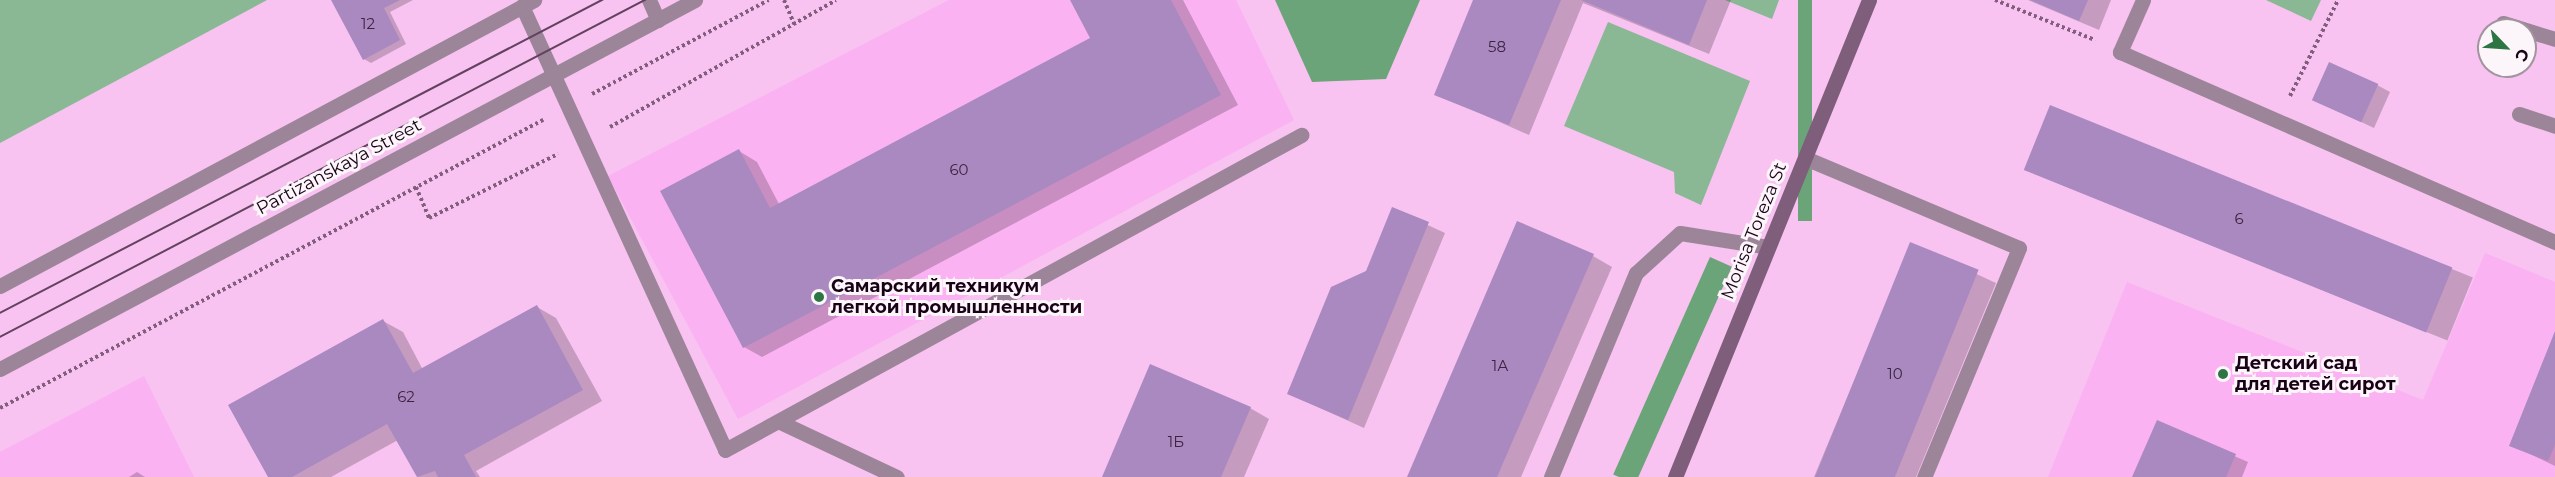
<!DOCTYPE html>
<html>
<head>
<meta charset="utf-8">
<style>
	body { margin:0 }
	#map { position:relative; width:2555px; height:477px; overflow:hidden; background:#f8c2f1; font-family:Montserrat,sans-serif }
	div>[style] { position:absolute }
	.built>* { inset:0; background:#fab2f2 }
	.green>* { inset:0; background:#8ab894 }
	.forest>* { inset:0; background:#6ca479; transform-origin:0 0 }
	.shadow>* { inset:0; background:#0003; transform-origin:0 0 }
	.building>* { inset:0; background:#a989c0; transform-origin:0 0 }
	.path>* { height:4px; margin-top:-2px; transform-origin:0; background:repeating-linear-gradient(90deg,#825d7d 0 3px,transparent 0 6px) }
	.service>* { height:15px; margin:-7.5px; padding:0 7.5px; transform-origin:7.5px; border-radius:7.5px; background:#9c8599 }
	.tertiary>* { height:15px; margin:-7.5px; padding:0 7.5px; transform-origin:7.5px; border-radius:7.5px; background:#9c8599 }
	.secondary>* { height:15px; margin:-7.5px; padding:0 7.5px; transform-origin:7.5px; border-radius:7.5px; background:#7f5e7b }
	.tram>* { height:1.5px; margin:-0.75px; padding:0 0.75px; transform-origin:0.75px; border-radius:0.75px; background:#62425f }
	.dots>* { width:16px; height:16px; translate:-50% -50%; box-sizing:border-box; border:3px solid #fcf5fa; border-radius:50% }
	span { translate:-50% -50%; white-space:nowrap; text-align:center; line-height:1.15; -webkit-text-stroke:6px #fcf5fa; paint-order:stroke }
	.number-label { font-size:15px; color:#3c2440 }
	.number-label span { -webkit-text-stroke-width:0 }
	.street-label { font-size:18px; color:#180316 }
	.poi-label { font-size:18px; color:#180316; font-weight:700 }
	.left { translate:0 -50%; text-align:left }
	.north { position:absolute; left:2477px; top:18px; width:60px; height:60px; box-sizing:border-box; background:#fcf5fa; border:2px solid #a1949f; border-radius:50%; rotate:115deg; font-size:16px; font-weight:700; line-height:24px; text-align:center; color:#180316 }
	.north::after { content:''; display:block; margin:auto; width:21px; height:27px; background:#2d7643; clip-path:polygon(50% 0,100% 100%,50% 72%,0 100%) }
</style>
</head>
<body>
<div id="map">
	<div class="built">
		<div style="clip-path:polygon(949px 0,1236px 0,1294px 120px,738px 419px,608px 176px)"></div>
		<div style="clip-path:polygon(2485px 253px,2555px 282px,2555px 477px,2048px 477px,2127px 282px,2423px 400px)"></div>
		<div style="clip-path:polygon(144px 376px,194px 477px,0 477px,0 452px)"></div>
	</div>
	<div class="green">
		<div style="clip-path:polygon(0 0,267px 0,0 143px)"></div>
		<div style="clip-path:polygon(1725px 0,1779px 0,1772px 19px)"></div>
		<div style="clip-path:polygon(2266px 0,2321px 0,2311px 21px)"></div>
		<div style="clip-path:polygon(1608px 22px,1750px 81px,1701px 205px,1675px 193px,1674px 172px,1564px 126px)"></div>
	</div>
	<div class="forest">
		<div style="clip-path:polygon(1275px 0,1420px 0,1386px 79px,1312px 82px)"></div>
		<div style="left:1798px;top:0;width:14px;height:221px"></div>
		<div style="left:1710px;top:257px;width:24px;height:238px;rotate:24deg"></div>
	</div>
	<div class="shadow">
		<div style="clip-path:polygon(333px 0,413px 0,390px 12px,406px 44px,371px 63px,364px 59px)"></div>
		<div style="clip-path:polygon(1072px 0,1183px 0,1238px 105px,762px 357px,744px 347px,739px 151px,757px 162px,779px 204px,1092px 39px)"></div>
		<div style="clip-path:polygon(1475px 0,1731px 0,1709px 54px,1583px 3px,1529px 135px,1436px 94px)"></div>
		<div style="clip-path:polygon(2028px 0,2111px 0,2099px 30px)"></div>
		<div style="clip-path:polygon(2377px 85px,2390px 92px,2374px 128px,2314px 100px)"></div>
		<div style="left:2051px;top:107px;width:455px;height:68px;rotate:22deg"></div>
		<div style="clip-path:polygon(1393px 209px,1445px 233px,1364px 428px,1289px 394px,1367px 273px)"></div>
		<div style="clip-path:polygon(1911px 244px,1996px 283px,1916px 477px,1814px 477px)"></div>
		<div style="clip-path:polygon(1593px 256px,1612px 267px,1521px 477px,1408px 477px)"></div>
		<div style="clip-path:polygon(537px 307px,556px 318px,602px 401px,476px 471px,480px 477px,418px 477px,398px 440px,331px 477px,270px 477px,383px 321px,403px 332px,423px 370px)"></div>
		<div style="clip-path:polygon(2555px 334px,2555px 466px,2511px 445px)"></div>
		<div style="clip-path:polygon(1250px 408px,1269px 419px,1244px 477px,1104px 477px)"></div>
		<div style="clip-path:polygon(2157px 422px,2248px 462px,2242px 477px,2134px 477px)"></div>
		<div style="clip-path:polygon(137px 472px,145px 477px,129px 477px)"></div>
	</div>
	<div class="building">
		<div style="clip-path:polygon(331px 0,400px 0,384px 8px,400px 40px,363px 60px)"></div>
		<div style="clip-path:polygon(1070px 0,1171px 0,1221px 95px,743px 348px,660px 191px,739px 149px,770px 208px,1090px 38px)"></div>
		<div style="clip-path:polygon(1473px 0,1561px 0,1509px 125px,1434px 95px)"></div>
		<div style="clip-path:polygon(1581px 0,1707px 0,1689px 45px)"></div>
		<div style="clip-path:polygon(2030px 0,2088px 0,2079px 21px)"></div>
		<div style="left:2329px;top:62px;width:54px;height:42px;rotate:24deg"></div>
		<div style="left:2050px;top:105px;width:434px;height:70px;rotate:22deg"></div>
		<div style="clip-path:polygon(1392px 207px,1429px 222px,1348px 420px,1287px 394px,1331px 287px,1366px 271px)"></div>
		<div style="clip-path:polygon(1517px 221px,1594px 254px,1497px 477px,1407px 477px)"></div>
		<div style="left:1910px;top:242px;width:74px;height:254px;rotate:22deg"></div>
		<div style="clip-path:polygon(537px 305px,583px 390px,464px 455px,476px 477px,438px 477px,435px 471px,417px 477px,387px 424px,292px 477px,268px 477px,228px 405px,383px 319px,413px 373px)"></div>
		<div style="clip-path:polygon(2555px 331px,2555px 445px,2548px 461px,2509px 446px)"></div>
		<div style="clip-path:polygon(1150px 364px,1251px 407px,1221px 477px,1102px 477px)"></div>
		<div style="clip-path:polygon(2157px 420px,2236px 454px,2226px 477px,2132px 477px)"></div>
	</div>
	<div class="path">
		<div style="left:784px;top:0;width:26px;rotate:67deg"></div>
		<div style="left:1995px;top:0;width:108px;rotate:21.8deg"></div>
		<div style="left:592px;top:94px;width:200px;rotate:-28deg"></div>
		<div style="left:2290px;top:96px;width:107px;rotate:-63.4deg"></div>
		<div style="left:610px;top:127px;width:259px;rotate:-29.3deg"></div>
		<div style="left:416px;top:187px;width:34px;rotate:67deg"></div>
		<div style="left:429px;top:218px;width:144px;rotate:-26.4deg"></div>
		<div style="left:0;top:408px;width:615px;rotate:-27.94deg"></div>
	</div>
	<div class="service">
		<div style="left:649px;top:0;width:22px;rotate:66deg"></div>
		<div style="left:2143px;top:0;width:57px;rotate:113.9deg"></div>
		<div style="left:2120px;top:52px;width:475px;rotate:23.6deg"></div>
		<div style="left:522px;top:6px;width:488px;rotate:65.4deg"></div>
		<div style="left:725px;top:450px;width:657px;rotate:-28.67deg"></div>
		<div style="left:2503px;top:23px;width:54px;rotate:17.1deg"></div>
		<div style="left:2519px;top:114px;width:38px;rotate:18deg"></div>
		<div style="left:1805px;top:158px;width:232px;rotate:22.8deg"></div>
		<div style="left:2019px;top:248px;width:248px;rotate:112.5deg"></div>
		<div style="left:780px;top:422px;width:129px;rotate:25.2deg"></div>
		<div style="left:1551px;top:477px;width:221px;rotate:-67.4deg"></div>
		<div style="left:1636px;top:273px;width:59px;rotate:-42.3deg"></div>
		<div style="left:1680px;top:233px;width:89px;rotate:9deg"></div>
	</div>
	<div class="tertiary">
		<div style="left:0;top:286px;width:606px;rotate:-28.17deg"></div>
		<div style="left:0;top:369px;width:787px;rotate:-27.97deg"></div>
	</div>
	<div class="secondary">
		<div style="left:1675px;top:477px;width:515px;rotate:-67.87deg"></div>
	</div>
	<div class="tram">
		<div style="left:0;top:313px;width:679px;rotate:-27.47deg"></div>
		<div style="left:0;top:337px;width:728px;rotate:-27.59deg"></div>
	</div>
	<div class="dots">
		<div style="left:819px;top:297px;background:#2d7643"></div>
		<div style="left:2223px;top:374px;background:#2d7643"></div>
	</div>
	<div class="number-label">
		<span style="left:368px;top:24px">12</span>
		<span style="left:1497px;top:47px">58</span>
		<span style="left:959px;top:170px">60</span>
		<span style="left:2239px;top:219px">6</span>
		<span style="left:1500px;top:366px">1А</span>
		<span style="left:1895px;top:374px">10</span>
		<span style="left:406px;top:397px">62</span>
		<span style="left:1176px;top:442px">1Б</span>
	</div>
	<div class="street-label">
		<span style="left:339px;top:167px;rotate:-28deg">Partizanskaya Street</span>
		<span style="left:1754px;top:231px;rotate:-68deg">Morisa Toreza St</span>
	</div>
	<div class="poi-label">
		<span class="left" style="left:831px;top:297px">Самарский техникум<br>легкой промышленности</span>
		<span class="left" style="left:2235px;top:374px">Детский сад<br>для детей сирот</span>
	</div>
	<div class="north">С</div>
</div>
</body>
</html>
